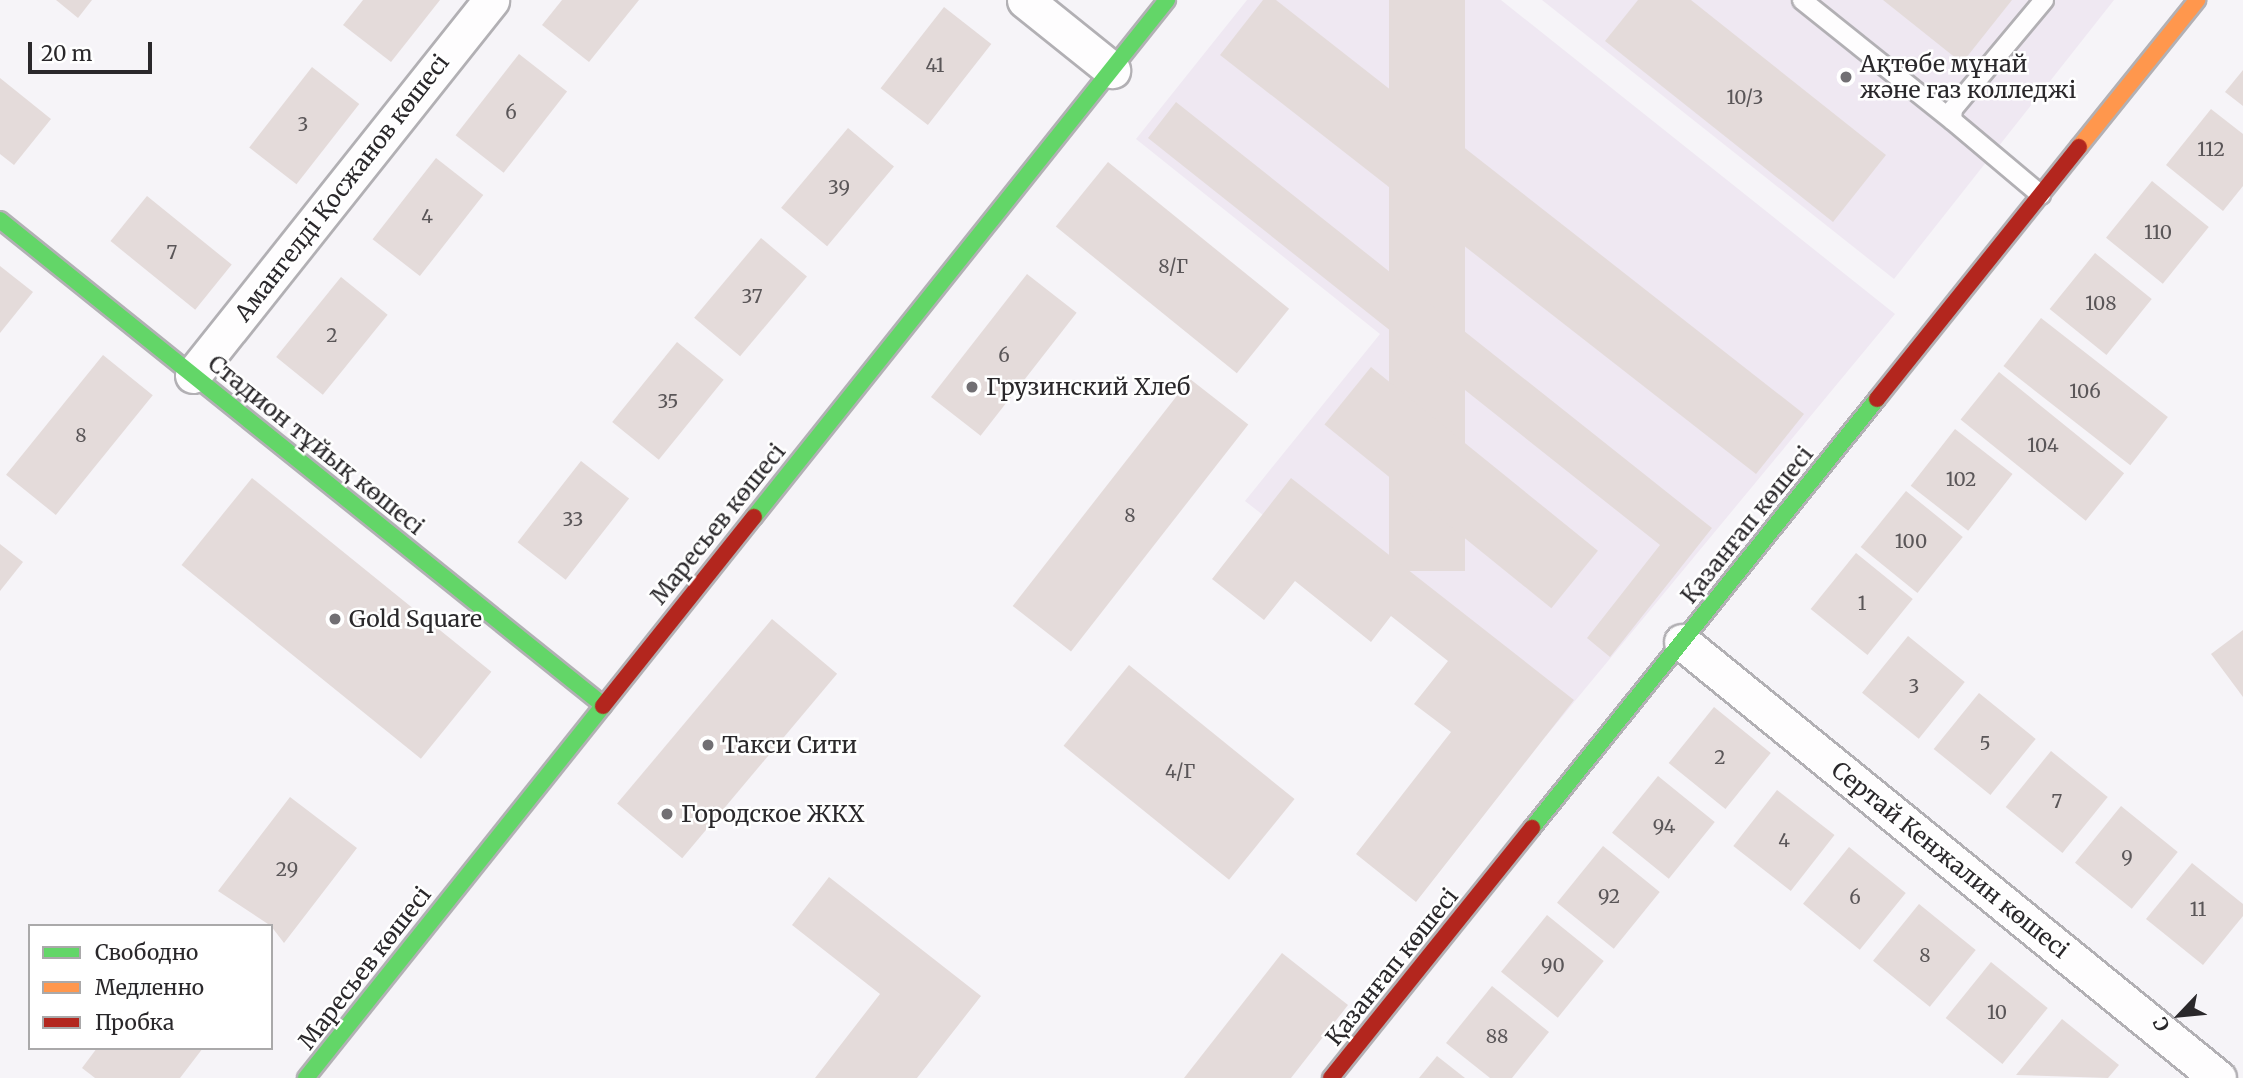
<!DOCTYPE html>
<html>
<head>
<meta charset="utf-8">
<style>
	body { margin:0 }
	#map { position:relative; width:2243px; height:1078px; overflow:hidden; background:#f6f4f8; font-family:Merriweather,serif }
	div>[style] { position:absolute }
	.built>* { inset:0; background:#efe8f2 }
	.building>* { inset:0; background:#e4dbda; transform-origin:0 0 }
	.roads { filter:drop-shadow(2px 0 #b2b0b4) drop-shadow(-2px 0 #b2b0b4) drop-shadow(0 2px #b2b0b4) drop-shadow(0 -2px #b2b0b4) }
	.lane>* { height:18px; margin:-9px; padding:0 9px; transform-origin:9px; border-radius:9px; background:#fefdfe }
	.street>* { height:35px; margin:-17.5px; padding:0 17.5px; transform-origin:17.5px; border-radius:17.5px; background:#fefdfe }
	.fast>* { height:16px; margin:-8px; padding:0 8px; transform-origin:8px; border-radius:8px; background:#63d668 }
	.slow>* { height:16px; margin:-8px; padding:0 8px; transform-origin:8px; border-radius:8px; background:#ff974d }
	.jam>* { height:16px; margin:-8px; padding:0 8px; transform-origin:8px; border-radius:8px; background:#b3261e }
	.dots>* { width:19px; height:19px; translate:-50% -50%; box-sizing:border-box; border:4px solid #fff; border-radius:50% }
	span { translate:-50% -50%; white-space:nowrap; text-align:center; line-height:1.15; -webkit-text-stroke:5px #fff; paint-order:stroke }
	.number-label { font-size:19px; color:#5a5658 }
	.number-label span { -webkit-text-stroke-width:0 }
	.poi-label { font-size:23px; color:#2a282b }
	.left { translate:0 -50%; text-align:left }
	.street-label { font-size:23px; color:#2a282b }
	.legend { position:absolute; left:28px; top:924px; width:245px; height:126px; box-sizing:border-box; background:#fff; border:2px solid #aaa9aa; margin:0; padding:9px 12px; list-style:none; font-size:21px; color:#2a282b }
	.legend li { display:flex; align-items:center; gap:14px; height:35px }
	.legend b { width:35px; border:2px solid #aaa9aa }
	.north { position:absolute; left:2145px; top:980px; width:70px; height:70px; -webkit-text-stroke:5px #fff; paint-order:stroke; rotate:244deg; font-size:19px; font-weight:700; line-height:28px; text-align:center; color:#2a282b }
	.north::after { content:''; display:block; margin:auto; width:24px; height:32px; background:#2a282b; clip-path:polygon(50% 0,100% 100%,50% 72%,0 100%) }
	.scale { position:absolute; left:28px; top:42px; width:124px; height:32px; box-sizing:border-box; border:4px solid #2a282b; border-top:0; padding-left:9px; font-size:21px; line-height:24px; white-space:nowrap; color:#2a282b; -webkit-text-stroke:5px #fff; paint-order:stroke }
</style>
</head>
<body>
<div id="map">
	<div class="built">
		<div style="clip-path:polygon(1247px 0,1501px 0,1895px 314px,1546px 736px,1245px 501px,1380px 334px,1136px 139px)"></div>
		<div style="clip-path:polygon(1542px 0,2114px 0,1894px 279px)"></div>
	</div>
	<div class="building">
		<div style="clip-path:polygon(56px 0,92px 0,78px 18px)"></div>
		<div style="clip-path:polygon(363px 0,440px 0,391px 62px,343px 25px)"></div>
		<div style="clip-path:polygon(562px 0,639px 0,589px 62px,542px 25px)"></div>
		<div style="clip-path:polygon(1263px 0,1276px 0,1804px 414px,1756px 474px,1220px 55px)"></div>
		<div style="left:1389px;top:0;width:76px;height:571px"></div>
		<div style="clip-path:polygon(1638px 0,1691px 0,1886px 155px,1833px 222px,1605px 41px)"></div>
		<div style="clip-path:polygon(1883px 0,2012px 0,1962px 63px)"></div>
		<div style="left:944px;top:7px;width:60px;height:103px;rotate:38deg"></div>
		<div style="left:519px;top:54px;width:61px;height:103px;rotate:38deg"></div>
		<div style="left:312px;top:67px;width:60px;height:102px;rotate:38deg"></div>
		<div style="clip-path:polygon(2243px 70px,2243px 106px,2225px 92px)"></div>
		<div style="clip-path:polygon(0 78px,51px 119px,14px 165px,0 154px)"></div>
		<div style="clip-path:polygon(1176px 102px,1712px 528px,1610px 657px,1587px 638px,1660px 545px,1148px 138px)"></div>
		<div style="clip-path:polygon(2211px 109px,2243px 134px,2243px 186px,2223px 211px,2166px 165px)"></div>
		<div style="left:848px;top:128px;width:60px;height:104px;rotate:40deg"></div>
		<div style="left:436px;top:158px;width:60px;height:103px;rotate:38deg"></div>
		<div style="left:1108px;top:162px;width:233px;height:83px;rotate:39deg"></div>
		<div style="left:2152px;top:181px;width:73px;height:73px;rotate:39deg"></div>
		<div style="left:147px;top:196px;width:109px;height:58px;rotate:39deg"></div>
		<div style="left:761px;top:238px;width:60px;height:104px;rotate:40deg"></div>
		<div style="left:2095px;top:253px;width:73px;height:72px;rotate:39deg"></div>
		<div style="clip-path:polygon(0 266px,33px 292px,0 333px)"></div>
		<div style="left:1027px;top:274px;width:63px;height:156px;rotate:38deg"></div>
		<div style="left:341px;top:277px;width:60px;height:103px;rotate:39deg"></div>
		<div style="left:2041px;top:318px;width:161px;height:61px;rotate:38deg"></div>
		<div style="left:677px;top:342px;width:60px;height:103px;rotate:39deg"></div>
		<div style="left:103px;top:355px;width:64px;height:154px;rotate:39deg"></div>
		<div style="left:1371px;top:367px;width:292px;height:74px;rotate:39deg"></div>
		<div style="left:1999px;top:372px;width:161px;height:61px;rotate:39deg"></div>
		<div style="left:1190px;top:379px;width:74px;height:288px;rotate:38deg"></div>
		<div style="left:1955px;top:429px;width:73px;height:72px;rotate:38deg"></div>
		<div style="left:581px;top:461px;width:61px;height:103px;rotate:38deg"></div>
		<div style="left:252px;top:478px;width:308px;height:112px;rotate:39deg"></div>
		<div style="clip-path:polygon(1291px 478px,1574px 700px,1416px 902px,1356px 854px,1451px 732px,1414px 704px,1448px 661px,1391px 616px,1371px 642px,1295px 581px,1264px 620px,1212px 579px)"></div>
		<div style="left:1906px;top:491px;width:73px;height:72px;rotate:39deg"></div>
		<div style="clip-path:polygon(0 544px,23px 562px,0 591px)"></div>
		<div style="left:1856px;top:553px;width:73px;height:72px;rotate:39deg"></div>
		<div style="left:772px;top:619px;width:85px;height:241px;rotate:40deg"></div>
		<div style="clip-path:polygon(2243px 630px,2243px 697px,2211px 654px)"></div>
		<div style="left:1908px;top:636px;width:73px;height:73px;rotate:39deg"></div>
		<div style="left:1129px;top:665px;width:213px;height:104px;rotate:39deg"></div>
		<div style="left:1979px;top:693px;width:73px;height:72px;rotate:39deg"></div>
		<div style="left:1714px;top:707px;width:73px;height:72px;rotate:39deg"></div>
		<div style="left:2051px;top:751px;width:73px;height:72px;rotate:39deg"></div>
		<div style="left:1658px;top:776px;width:73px;height:73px;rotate:39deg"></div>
		<div style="left:1777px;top:790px;width:73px;height:71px;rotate:38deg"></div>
		<div style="clip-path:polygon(290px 797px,357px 848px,284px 943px,271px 926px,218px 891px)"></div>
		<div style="left:2121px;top:806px;width:73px;height:73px;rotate:39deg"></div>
		<div style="left:1603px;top:846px;width:73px;height:73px;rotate:39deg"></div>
		<div style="left:1849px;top:847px;width:73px;height:73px;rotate:39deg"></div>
		<div style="clip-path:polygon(2192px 863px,2243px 904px,2243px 916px,2203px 965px,2146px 919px)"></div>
		<div style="clip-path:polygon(829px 877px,981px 996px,917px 1078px,815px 1078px,880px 994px,792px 925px)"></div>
		<div style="left:1919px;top:904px;width:73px;height:73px;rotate:39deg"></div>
		<div style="left:1547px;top:915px;width:73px;height:73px;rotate:39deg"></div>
		<div style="clip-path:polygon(1282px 953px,1348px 1005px,1291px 1078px,1184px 1078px)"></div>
		<div style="left:1991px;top:962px;width:73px;height:72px;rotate:39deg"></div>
		<div style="clip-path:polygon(1492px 986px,1549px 1032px,1512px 1078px,1490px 1078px,1446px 1043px)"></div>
		<div style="clip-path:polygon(2062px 1019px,2119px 1065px,2108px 1078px,2016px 1075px)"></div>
		<div style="clip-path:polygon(97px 1048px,203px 1048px,180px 1078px,95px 1078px,82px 1068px)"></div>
		<div style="clip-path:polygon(1437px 1056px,1465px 1078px,1419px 1078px)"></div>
	</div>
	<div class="roads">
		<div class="lane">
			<div style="left:1802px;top:0;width:192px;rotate:38.7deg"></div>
			<div style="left:2041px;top:195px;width:116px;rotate:-139.9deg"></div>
			<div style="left:1952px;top:120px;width:11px;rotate:-85deg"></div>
			<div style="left:1953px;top:109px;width:142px;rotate:-50.1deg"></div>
		</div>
		<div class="street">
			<div style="left:1025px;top:0;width:112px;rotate:38.8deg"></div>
			<div style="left:193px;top:375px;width:479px;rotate:-51.5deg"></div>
			<div style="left:1682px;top:642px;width:691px;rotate:39.13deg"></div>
		</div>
		<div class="fast">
			<div style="left:0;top:220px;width:774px;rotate:38.81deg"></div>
			<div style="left:754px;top:517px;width:662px;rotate:-51.38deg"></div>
			<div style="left:1532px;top:828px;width:551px;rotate:-51.19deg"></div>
			<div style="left:306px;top:1078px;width:476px;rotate:-51.4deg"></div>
		</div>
		<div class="slow">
			<div style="left:2079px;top:147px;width:189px;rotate:-51.2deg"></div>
		</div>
		<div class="jam">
			<div style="left:1877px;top:399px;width:323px;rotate:-51.3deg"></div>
			<div style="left:603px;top:706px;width:242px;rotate:-51.4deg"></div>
			<div style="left:1331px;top:1078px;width:321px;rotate:-51.2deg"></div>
		</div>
	</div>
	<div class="dots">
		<div style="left:1846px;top:77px;background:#716f73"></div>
		<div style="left:972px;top:387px;background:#716f73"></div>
		<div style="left:335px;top:619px;background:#716f73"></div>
		<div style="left:708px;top:745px;background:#716f73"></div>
		<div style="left:667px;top:814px;background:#716f73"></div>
	</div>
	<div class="number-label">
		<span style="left:935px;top:66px">41</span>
		<span style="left:1745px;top:98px">10/3</span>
		<span style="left:511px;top:113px">6</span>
		<span style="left:303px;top:125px">3</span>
		<span style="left:2211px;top:150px">112</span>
		<span style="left:839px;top:188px">39</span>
		<span style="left:427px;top:217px">4</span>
		<span style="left:2158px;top:233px">110</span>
		<span style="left:172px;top:253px">7</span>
		<span style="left:1173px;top:267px">8/Г</span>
		<span style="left:752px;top:297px">37</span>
		<span style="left:2101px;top:304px">108</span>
		<span style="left:332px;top:336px">2</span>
		<span style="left:1004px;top:356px">6</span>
		<span style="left:2085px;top:392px">106</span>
		<span style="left:668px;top:402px">35</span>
		<span style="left:81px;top:436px">8</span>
		<span style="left:2043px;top:446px">104</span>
		<span style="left:1961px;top:480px">102</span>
		<span style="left:1130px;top:516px">8</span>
		<span style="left:573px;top:520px">33</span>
		<span style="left:1911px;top:542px">100</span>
		<span style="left:1862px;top:604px">1</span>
		<span style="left:1914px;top:687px">3</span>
		<span style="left:1985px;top:744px">5</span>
		<span style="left:1720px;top:758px">2</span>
		<span style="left:1180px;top:772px">4/Г</span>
		<span style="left:2057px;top:802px">7</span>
		<span style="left:1664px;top:827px">94</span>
		<span style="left:1784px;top:841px">4</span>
		<span style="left:2127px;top:858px">9</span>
		<span style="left:287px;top:870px">29</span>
		<span style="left:1609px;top:897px">92</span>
		<span style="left:1855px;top:898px">6</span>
		<span style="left:2198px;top:910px">11</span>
		<span style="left:1925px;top:956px">8</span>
		<span style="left:1553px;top:966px">90</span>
		<span style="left:1997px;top:1013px">10</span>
		<span style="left:1497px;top:1037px">88</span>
	</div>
	<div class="poi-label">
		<span class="left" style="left:1860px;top:77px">Ақтөбе мұнай<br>және газ колледжі</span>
		<span class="left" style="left:986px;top:387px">Грузинский Хлеб</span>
		<span class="left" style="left:349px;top:619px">Gold Square</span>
		<span class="left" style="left:722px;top:745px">Такси Сити</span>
		<span class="left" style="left:681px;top:814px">Городское ЖКХ</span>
	</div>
	<div class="street-label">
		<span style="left:342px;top:188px;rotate:-52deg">Амангелді Қосжанов көшесі</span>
		<span style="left:316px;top:445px;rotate:39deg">Стадион тұйық көшесі</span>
		<span style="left:718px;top:524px;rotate:-51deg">Маресьев көшесі</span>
		<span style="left:1747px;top:525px;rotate:-51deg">Қазанғап көшесі</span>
		<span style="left:1950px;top:860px;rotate:39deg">Сертай Кенжалин көшесі</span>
		<span style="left:1392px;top:967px;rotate:-51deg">Қазанғап көшесі</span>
		<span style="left:365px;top:968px;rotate:-52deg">Маресьев көшесі</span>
	</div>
	<ul class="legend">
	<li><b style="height:9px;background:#63d668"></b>Свободно</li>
	<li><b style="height:9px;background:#ff974d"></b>Медленно</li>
	<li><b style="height:9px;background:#b3261e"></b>Пробка</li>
	</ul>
	<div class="north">С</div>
	<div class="scale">20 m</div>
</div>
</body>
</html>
